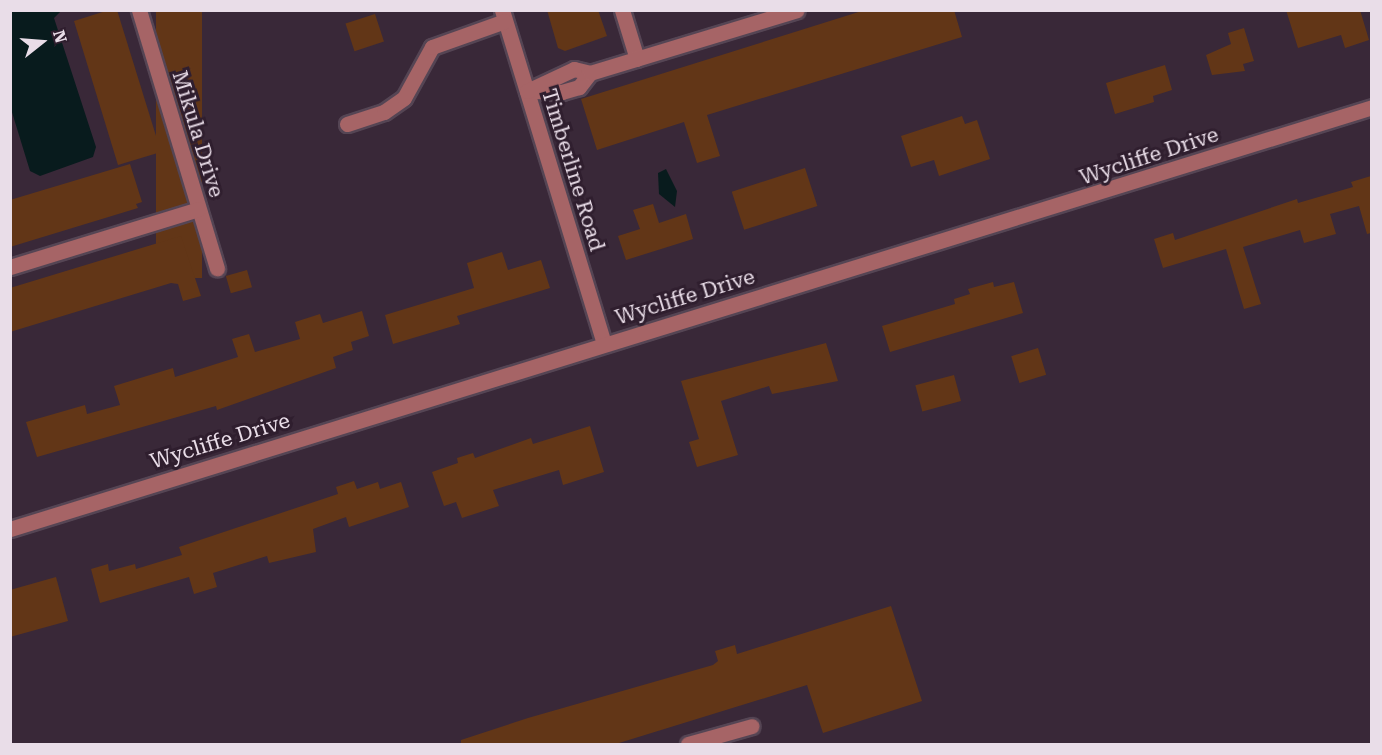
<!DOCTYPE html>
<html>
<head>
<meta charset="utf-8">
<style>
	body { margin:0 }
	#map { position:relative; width:1382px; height:755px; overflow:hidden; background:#392838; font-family:"Roboto Serif",serif }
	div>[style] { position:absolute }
	.water>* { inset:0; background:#081b1d }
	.building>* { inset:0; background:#623617; transform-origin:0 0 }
	.roads { filter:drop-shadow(2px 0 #554554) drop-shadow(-2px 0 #554554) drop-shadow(0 2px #554554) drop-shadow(0 -2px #554554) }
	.minor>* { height:15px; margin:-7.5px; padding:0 7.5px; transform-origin:7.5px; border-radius:7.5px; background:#a66466 }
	span { translate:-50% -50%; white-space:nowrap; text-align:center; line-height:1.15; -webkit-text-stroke:6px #2f1e2e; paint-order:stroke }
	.street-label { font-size:21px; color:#e9dde8 }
	.frame { position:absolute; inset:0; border:12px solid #e9dde8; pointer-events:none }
	.north { position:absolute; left:12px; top:12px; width:60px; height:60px; -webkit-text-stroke:4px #2f1e2e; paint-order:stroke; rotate:73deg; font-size:16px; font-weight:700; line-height:24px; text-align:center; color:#e9dde8 }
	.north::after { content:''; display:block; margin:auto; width:21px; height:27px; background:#e9dde8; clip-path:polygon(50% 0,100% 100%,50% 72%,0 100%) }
</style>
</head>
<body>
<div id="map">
	<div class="water">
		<div style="clip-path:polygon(10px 11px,61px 11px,54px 18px,96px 147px,93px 157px,40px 176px,30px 171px,11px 109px)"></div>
		<div style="clip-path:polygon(666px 169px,677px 191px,675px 207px,659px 194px,658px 173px)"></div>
	</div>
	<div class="building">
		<div style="clip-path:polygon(109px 10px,117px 10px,161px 152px,118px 165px,74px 21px)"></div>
		<div style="left:156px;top:10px;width:46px;height:268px"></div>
		<div style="clip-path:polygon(547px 10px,598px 10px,607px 36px,565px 51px,558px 48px)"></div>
		<div style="clip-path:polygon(865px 10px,954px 10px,962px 37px,707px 115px,720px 156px,697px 163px,684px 122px,597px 150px,581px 99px)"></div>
		<div style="clip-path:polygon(1286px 10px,1360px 10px,1369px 40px,1345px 48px,1341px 35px,1298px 48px)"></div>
		<div style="left:375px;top:14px;width:29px;height:31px;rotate:72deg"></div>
		<div style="clip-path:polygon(1244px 28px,1254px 61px,1243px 64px,1245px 71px,1212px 75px,1206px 55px,1231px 44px,1228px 33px)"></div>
		<div style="clip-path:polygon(1165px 65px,1172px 90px,1153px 96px,1154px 102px,1115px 114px,1106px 83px)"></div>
		<div style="clip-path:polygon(962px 116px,965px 124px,977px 120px,990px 159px,939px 176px,934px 160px,911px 167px,901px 136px)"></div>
		<div style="clip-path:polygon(130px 164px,142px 202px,136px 204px,138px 208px,10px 247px,10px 200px)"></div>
		<div style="left:805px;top:168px;width:40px;height:77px;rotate:72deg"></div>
		<div style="clip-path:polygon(1371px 176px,1371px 233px,1367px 234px,1359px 206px,1330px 214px,1336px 234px,1304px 243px,1300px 230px,1243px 247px,1261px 304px,1244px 309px,1226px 249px,1163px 268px,1154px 239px,1173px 233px,1175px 240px,1297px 199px,1298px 203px,1353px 187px,1351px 182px)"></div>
		<div style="clip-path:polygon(653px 204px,659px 223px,686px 214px,693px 239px,626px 260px,618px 236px,640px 229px,633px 210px)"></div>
		<div style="clip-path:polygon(181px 236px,201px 296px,183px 301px,178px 284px,171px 283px,10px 332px,10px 288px)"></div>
		<div style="clip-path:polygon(502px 252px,508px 270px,541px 260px,550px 288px,457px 316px,460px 324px,393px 344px,385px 315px,474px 288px,467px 263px)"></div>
		<div style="left:247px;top:270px;width:18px;height:22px;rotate:74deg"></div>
		<div style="clip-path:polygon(993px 282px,994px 287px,1014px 282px,1023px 313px,890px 352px,882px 326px,955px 304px,954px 299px,970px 294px,968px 289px)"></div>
		<div style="clip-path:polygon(362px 311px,369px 336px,351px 342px,353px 350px,333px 357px,336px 368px,217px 410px,216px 406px,37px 457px,26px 422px,85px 405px,87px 414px,120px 405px,114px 386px,173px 368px,175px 377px,238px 357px,232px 339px,249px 334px,255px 352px,300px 339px,295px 322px,320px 314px,323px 323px)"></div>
		<div style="clip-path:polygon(826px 343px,838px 381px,772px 394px,769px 386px,721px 401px,738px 455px,697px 467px,689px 442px,699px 439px,681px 381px)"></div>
		<div style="left:1038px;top:348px;width:28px;height:28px;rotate:73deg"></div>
		<div style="left:954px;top:375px;width:27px;height:40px;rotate:75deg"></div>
		<div style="clip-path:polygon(590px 426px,604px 472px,563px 485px,559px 470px,493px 490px,499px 506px,462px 518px,456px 502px,444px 506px,432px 472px,458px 463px,457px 458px,473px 453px,475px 458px,531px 438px,533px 444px)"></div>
		<div style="clip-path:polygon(354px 481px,357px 489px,378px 482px,380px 489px,401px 482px,409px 507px,349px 527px,346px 517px,313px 529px,316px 552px,269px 563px,267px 556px,213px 573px,217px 587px,194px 594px,189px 577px,100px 603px,91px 569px,108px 564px,109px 571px,135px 564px,136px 569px,182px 555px,179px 547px,338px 494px,336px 487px)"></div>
		<div style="clip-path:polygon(56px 577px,68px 621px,10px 637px,10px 590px)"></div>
		<div style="clip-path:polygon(891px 606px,922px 701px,823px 733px,807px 685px,619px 743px,461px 744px,461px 740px,528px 718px,713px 665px,718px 661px,715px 651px,735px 645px,737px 654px)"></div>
	</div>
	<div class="roads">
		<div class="minor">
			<div style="left:139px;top:10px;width:270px;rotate:73.2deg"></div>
			<div style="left:502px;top:10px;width:348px;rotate:73deg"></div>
			<div style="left:622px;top:10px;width:51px;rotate:73deg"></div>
			<div style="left:574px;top:69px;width:16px;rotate:14deg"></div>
			<div style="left:590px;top:73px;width:18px;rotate:128deg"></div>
			<div style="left:579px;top:87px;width:18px;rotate:164deg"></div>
			<div style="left:562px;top:92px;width:35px;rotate:-178deg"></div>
			<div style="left:527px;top:91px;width:52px;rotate:-25.1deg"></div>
			<div style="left:590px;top:73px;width:216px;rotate:-16.9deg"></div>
			<div style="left:347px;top:124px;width:39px;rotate:-18deg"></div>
			<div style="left:384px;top:112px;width:24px;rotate:-35deg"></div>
			<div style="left:404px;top:98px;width:58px;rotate:-61.2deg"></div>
			<div style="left:432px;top:47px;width:77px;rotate:-19.6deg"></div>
			<div style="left:10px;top:267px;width:197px;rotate:-17.1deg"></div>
			<div style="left:10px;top:529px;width:1426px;rotate:-17.21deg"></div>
			<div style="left:688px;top:744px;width:66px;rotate:-15.7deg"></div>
		</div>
	</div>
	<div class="street-label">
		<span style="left:198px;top:134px;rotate:73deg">Mikula Drive</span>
		<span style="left:1149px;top:156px;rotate:-18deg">Wycliffe Drive</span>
		<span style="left:573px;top:170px;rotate:73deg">Timberline Road</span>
		<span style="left:685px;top:297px;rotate:-17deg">Wycliffe Drive</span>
		<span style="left:220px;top:441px;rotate:-17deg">Wycliffe Drive</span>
	</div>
	<div class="frame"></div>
	<div class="north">N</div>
</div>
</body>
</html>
